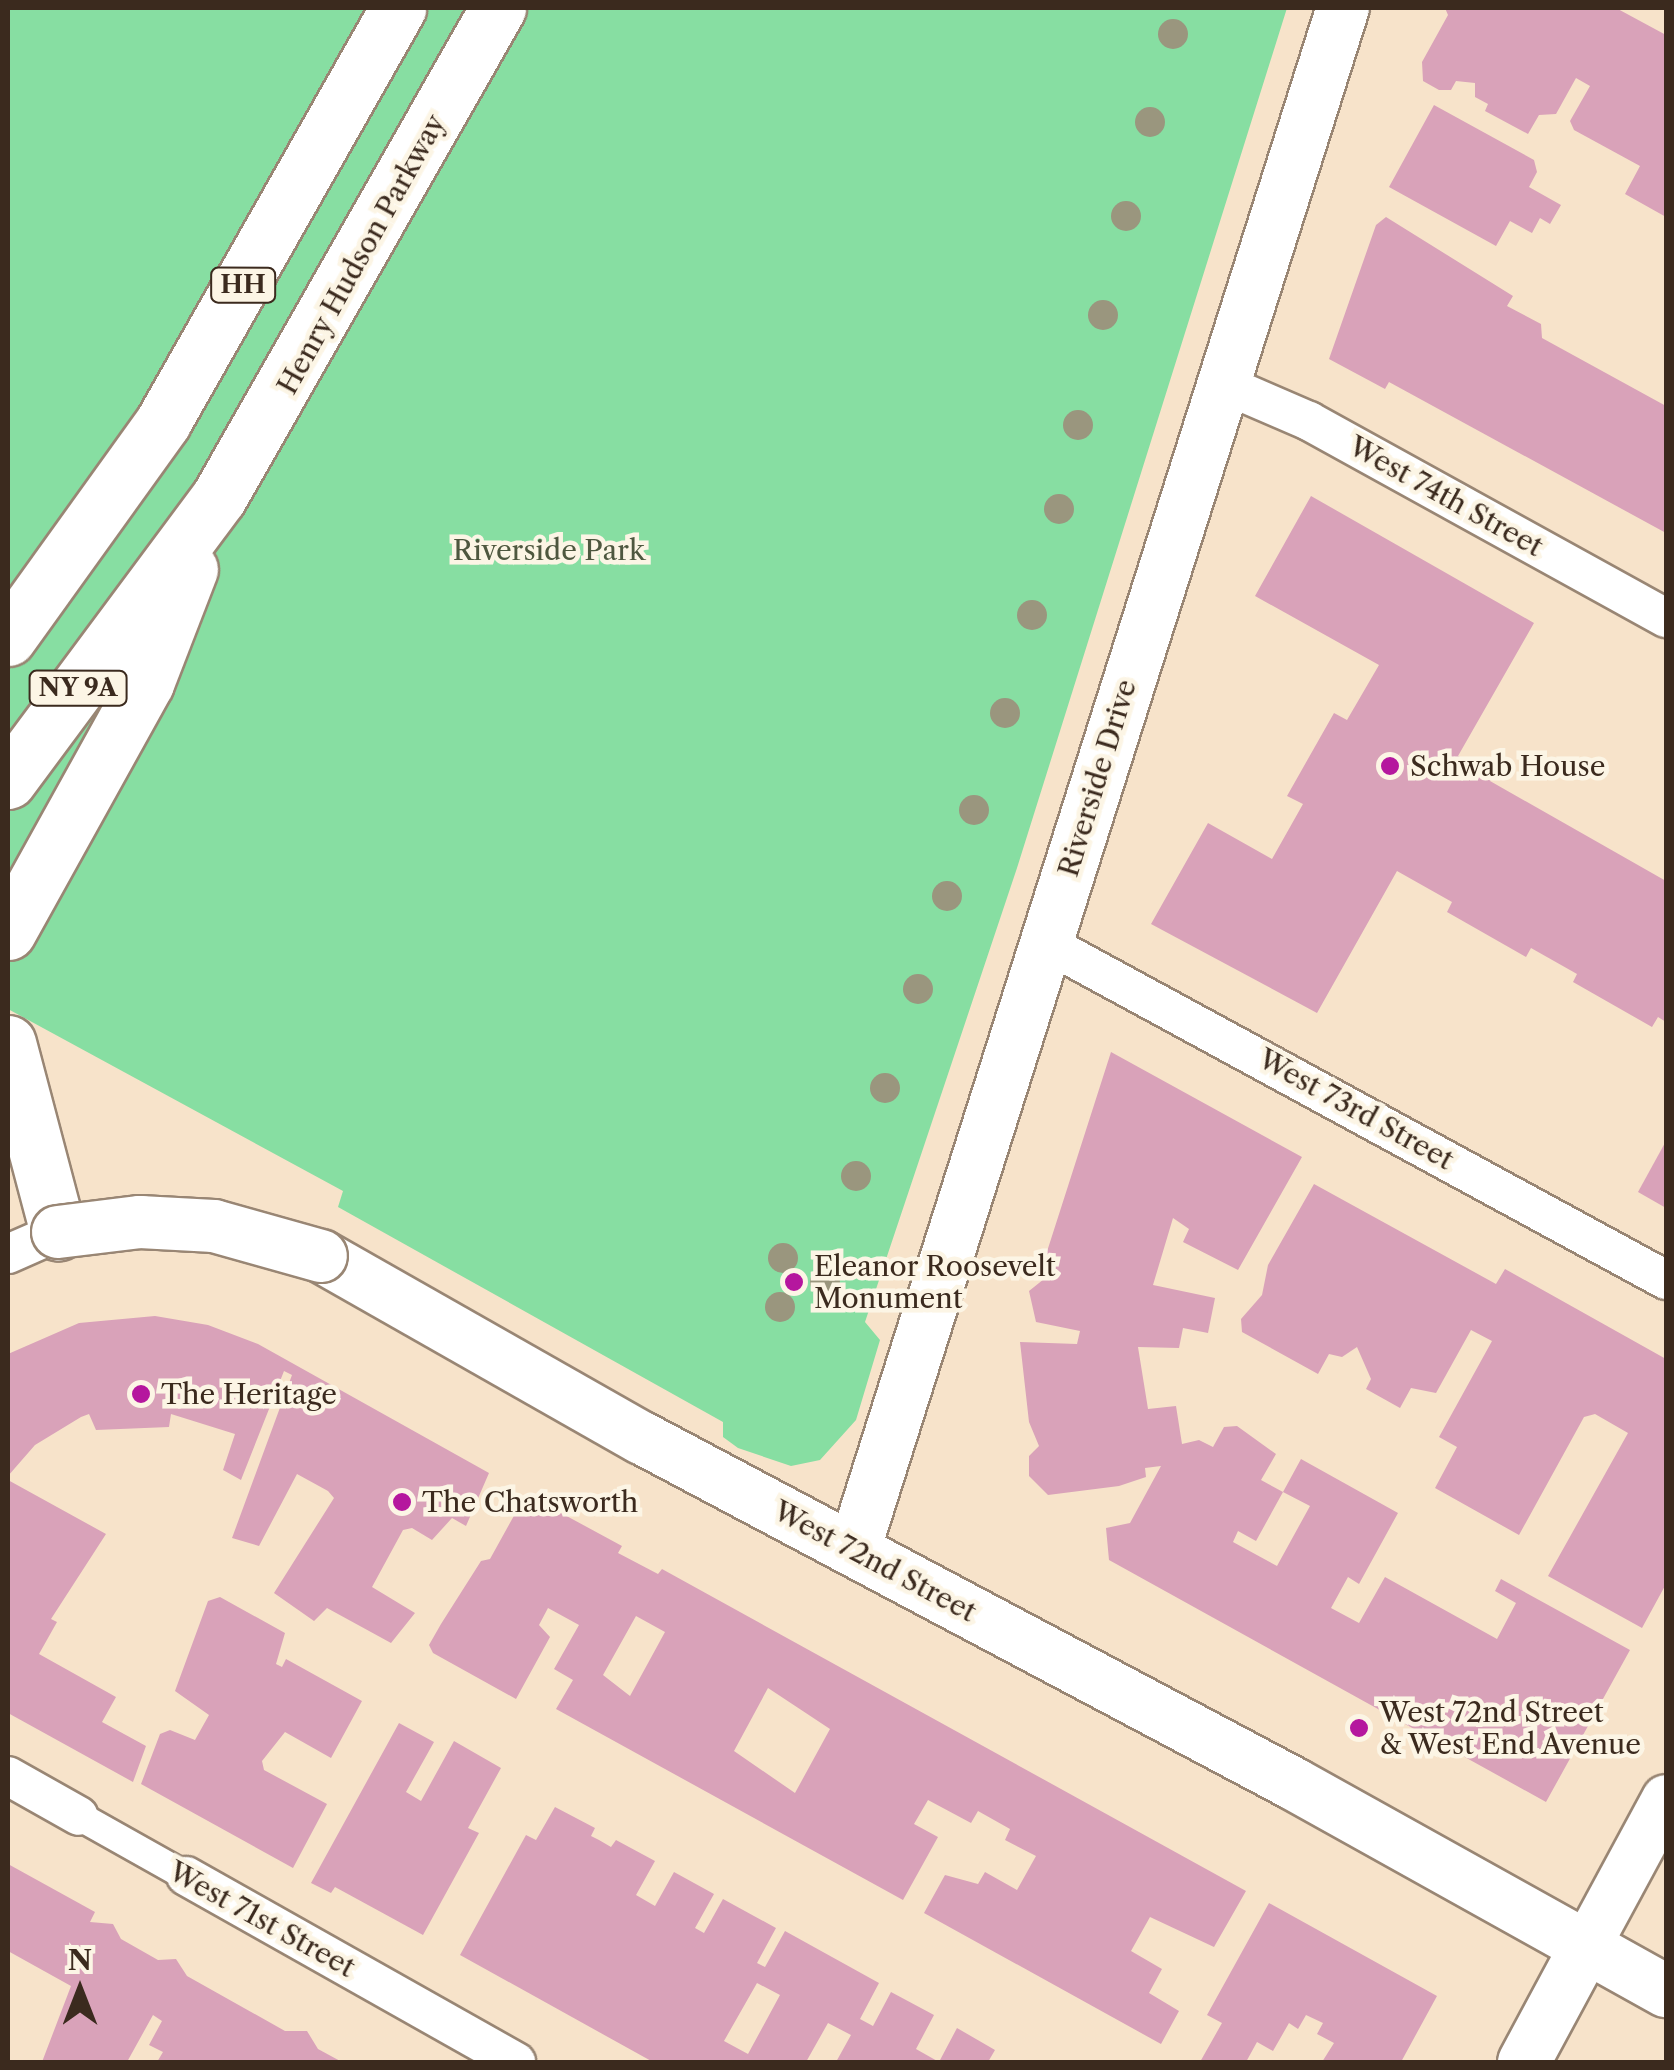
<!DOCTYPE html>
<html>
<head>
<meta charset="utf-8">
<style>
	body { margin:0 }
	#map { position:relative; width:1674px; height:2070px; overflow:hidden; background:#f7e3ca; font-family:"Libre Caslon Text",serif }
	div>[style] { position:absolute }
	.green>* { inset:0; background:#87dea2 }
	.building>* { inset:0; background:#d9a2b9 }
	.roads { filter:drop-shadow(2px 0 #998674) drop-shadow(-2px 0 #998674) drop-shadow(0 2px #998674) drop-shadow(0 -2px #998674) }
	.pedestrian>* { height:28px; margin:-14px; padding:0 14px; transform-origin:14px; border-radius:14px; background:#fff }
	.minor>* { height:38px; margin:-19px; padding:0 19px; transform-origin:19px; border-radius:19px; background:#fff }
	.tertiary>* { height:48px; margin:-24px; padding:0 24px; transform-origin:24px; border-radius:24px; background:#fff }
	.secondary>* { height:52px; margin:-26px; padding:0 26px; transform-origin:26px; border-radius:26px; background:#fff }
	.motorway>* { height:55px; margin:-27.5px; padding:0 27.5px; transform-origin:27.5px; border-radius:27.5px; background:#fff }
	.bridges { filter:drop-shadow(2px 0 #998674) drop-shadow(-2px 0 #998674) drop-shadow(0 2px #998674) drop-shadow(0 -2px #998674) }
	.secondary-bridge>* { height:52px; margin:-26px; padding:0 26px; transform-origin:26px; border-radius:26px; background:#fff }
	.trees>* { width:30px; height:30px; margin:-15px; border-radius:50%; background:#9a967e }
	.dots>* { width:28px; height:28px; translate:-50% -50%; box-sizing:border-box; border:5px solid #fcf5e5; border-radius:50% }
	span { translate:-50% -50%; white-space:nowrap; text-align:center; line-height:1.15; -webkit-text-stroke:9px #fcf5e5; paint-order:stroke }
	.shield-label span { padding:2px 8px; background:#fcf5e5; border:2px solid; border-radius:8px; -webkit-text-stroke-width:0 }
	.shield-label { font-size:25px; color:#3b2a1e; font-weight:700 }
	.street-label { font-size:28px; color:#3b2a1e }
	.park-label { font-size:28px; color:#4e573f }
	.poi-label { font-size:28px; color:#3b2a1e }
	.left { translate:0 -50%; text-align:left }
	.frame { position:absolute; inset:0; border:10px solid #3b2a1e; pointer-events:none }
	.north { position:absolute; left:30px; top:1940px; width:100px; height:100px; -webkit-text-stroke:8px #fcf5e5; paint-order:stroke; rotate:0deg; font-size:28px; font-weight:700; line-height:40px; text-align:center; color:#3b2a1e }
	.north::after { content:''; display:block; margin:auto; width:35px; height:45px; background:#3b2a1e; clip-path:polygon(50% 0,100% 100%,50% 72%,0 100%) }
</style>
</head>
<body>
<div id="map">
	<div class="green">
		<div style="clip-path:polygon(8px 8px,1287px 8px,1017px 868px,865px 1322px,880px 1340px,856px 1420px,820px 1460px,791px 1466px,738px 1448px,723px 1437px,723px 1422px,338px 1207px,343px 1191px,8px 1009px)"></div>
	</div>
	<div class="building">
		<div style="clip-path:polygon(1445px 8px,1616px 8px,1666px 35px,1666px 217px,1625px 194px,1640px 166px,1574px 130px,1570px 121px,1590px 86px,1576px 78px,1556px 114px,1539px 115px,1528px 134px,1485px 111px,1488px 104px,1475px 97px,1475px 83px,1456px 81px,1451px 90px,1439px 90px,1423px 81px,1422px 62px,1448px 15px)"></div>
		<div style="clip-path:polygon(1434px 105px,1534px 160px,1537px 172px,1529px 187px,1561px 205px,1550px 224px,1540px 218px,1532px 233px,1510px 221px,1496px 246px,1389px 187px)"></div>
		<div style="clip-path:polygon(1386px 217px,1513px 296px,1507px 306px,1541px 324px,1542px 338px,1666px 406px,1666px 533px,1389px 382px,1385px 389px,1329px 359px,1376px 225px)"></div>
		<div style="clip-path:polygon(1311px 496px,1534px 623px,1458px 756px,1493px 776px,1490px 781px,1666px 881px,1666px 1022px,1658px 1017px,1652px 1027px,1573px 982px,1577px 974px,1531px 948px,1526px 957px,1447px 912px,1452px 902px,1397px 871px,1317px 1013px,1151px 924px,1208px 823px,1272px 859px,1303px 804px,1287px 796px,1334px 713px,1347px 720px,1379px 665px,1255px 596px)"></div>
		<div style="clip-path:polygon(1111px 1052px,1302px 1157px,1238px 1270px,1183px 1242px,1189px 1229px,1173px 1218px,1153px 1285px,1215px 1298px,1208px 1333px,1183px 1328px,1179px 1348px,1138px 1347px,1148px 1409px,1176px 1406px,1182px 1444px,1199px 1440px,1213px 1447px,1224px 1427px,1237px 1426px,1276px 1454px,1261px 1480px,1283px 1492px,1256px 1541px,1238px 1531px,1233px 1542px,1277px 1566px,1310px 1506px,1283px 1492px,1301px 1459px,1398px 1513px,1359px 1584px,1348px 1577px,1331px 1608px,1359px 1623px,1385px 1577px,1497px 1639px,1516px 1603px,1495px 1591px,1501px 1579px,1630px 1650px,1546px 1802px,1109px 1560px,1106px 1528px,1130px 1523px,1161px 1466px,1145px 1468px,1146px 1477px,1119px 1486px,1048px 1495px,1029px 1476px,1029px 1456px,1039px 1446px,1029px 1422px,1020px 1342px,1077px 1344px,1080px 1331px,1036px 1322px,1029px 1291px,1044px 1279px,1043px 1264px)"></div>
		<div style="clip-path:polygon(1666px 1141px,1666px 1208px,1638px 1192px)"></div>
		<div style="clip-path:polygon(1314px 1184px,1496px 1284px,1505px 1269px,1666px 1359px,1666px 1584px,1642px 1628px,1548px 1576px,1628px 1433px,1595px 1414px,1584px 1417px,1519px 1535px,1435px 1488px,1457px 1447px,1439px 1437px,1492px 1341px,1471px 1330px,1436px 1393px,1411px 1388px,1400px 1408px,1366px 1389px,1371px 1379px,1357px 1347px,1342px 1357px,1329px 1354px,1318px 1374px,1242px 1332px,1241px 1319px,1262px 1295px,1268px 1265px)"></div>
		<div style="clip-path:polygon(155px 1316px,208px 1325px,258px 1344px,489px 1473px,466px 1526px,452px 1518px,432px 1540px,412px 1528px,403px 1530px,372px 1587px,415px 1613px,391px 1643px,327px 1608px,314px 1621px,274px 1593px,334px 1498px,328px 1491px,297px 1474px,259px 1546px,232px 1538px,292px 1375px,284px 1371px,241px 1480px,223px 1470px,235px 1434px,171px 1414px,169px 1427px,96px 1430px,89px 1414px,81px 1417px,35px 1445px,8px 1476px,8px 1354px,79px 1323px)"></div>
		<div style="clip-path:polygon(8px 1480px,106px 1534px,51px 1619px,57px 1622px,39px 1654px,116px 1697px,102px 1722px,146px 1746px,133px 1782px,8px 1713px)"></div>
		<div style="clip-path:polygon(evenodd,526px 1494px,622px 1546px,618px 1553px,658px 1574px,662px 1569px,1246px 1891px,1214px 1947px,1150px 1917px,1131px 1951px,1162px 1969px,1149px 1993px,1179px 2011px,1161px 2044px,924px 1913px,945px 1875px,978px 1884px,985px 1872px,1017px 1890px,1036px 1856px,1005px 1840px,1010px 1829px,978px 1811px,971px 1823px,928px 1800px,914px 1824px,938px 1837px,903px 1900px,556px 1709px,573px 1680px,554px 1669px,579px 1625px,548px 1608px,539px 1625px,550px 1637px,516px 1699px,433px 1653px,429px 1645px,441px 1624px,481px 1561px,490px 1559px,526px 1494px,636px 1616px,665px 1632px,630px 1696px,603px 1675px,636px 1616px,526px 1494px,768px 1688px,830px 1729px,795px 1793px,734px 1751px,768px 1688px)"></div>
		<div style="clip-path:polygon(220px 1597px,285px 1633px,276px 1664px,282px 1667px,286px 1659px,362px 1701px,331px 1758px,285px 1732px,262px 1761px,264px 1770px,327px 1804px,293px 1868px,141px 1784px,160px 1734px,170px 1730px,195px 1740px,209px 1715px,175px 1691px,208px 1601px)"></div>
		<div style="clip-path:polygon(399px 1723px,434px 1742px,406px 1792px,421px 1801px,454px 1741px,501px 1768px,468px 1828px,479px 1833px,423px 1935px,335px 1887px,331px 1893px,311px 1883px)"></div>
		<div style="clip-path:polygon(evenodd,555px 1807px,595px 1828px,591px 1836px,599px 1840px,611px 1847px,616px 1840px,655px 1861px,636px 1895px,655px 1906px,674px 1872px,714px 1894px,695px 1928px,704px 1933px,723px 1899px,776px 1928px,757px 1963px,765px 1967px,785px 1931px,879px 1983px,860px 2019px,873px 2026px,891px 1992px,934px 2015px,916px 2049px,939px 2062px,957px 2028px,995px 2050px,988px 2062px,836px 2062px,851px 2035px,828px 2023px,806px 2062px,653px 2062px,460px 1955px,526px 1835px,536px 1840px,555px 1807px,757px 1983px,780px 1995px,748px 2054px,724px 2041px,757px 1983px)"></div>
		<div style="clip-path:polygon(8px 1864px,95px 1912px,90px 1922px,113px 1924px,121px 1939px,158px 1960px,176px 1959px,187px 1976px,285px 2031px,307px 2031px,318px 2049px,342px 2062px,157px 2062px,163px 2052px,149px 2045px,162px 2021px,153px 2015px,127px 2062px,42px 2062px,71px 1986px,8px 1951px)"></div>
		<div style="clip-path:polygon(1269px 1903px,1437px 1996px,1401px 2062px,1322px 2062px,1334px 2043px,1317px 2034px,1323px 2023px,1306px 2015px,1298px 2029px,1289px 2023px,1273px 2051px,1257px 2042px,1246px 2062px,1200px 2062px,1222px 2023px,1207px 2015px)"></div>
	</div>
	<div class="roads">
		<div class="pedestrian">
			<div style="left:79px;top:1816px;width:123px;rotate:29.3deg"></div>
		</div>
		<div class="minor">
			<div style="left:1221px;top:383px;width:96px;rotate:23.4deg"></div>
			<div style="left:1309px;top:421px;width:408px;rotate:28.9deg"></div>
			<div style="left:1044px;top:942px;width:708px;rotate:28.52deg"></div>
			<div style="left:8px;top:1254px;width:55px;rotate:-23.7deg"></div>
			<div style="left:8px;top:1776px;width:81px;rotate:29.4deg"></div>
			<div style="left:186px;top:1876px;width:379px;rotate:29.4deg"></div>
		</div>
		<div class="tertiary">
			<div style="left:1586px;top:1947px;width:168px;rotate:-61.6deg"></div>
		</div>
		<div class="secondary">
			<div style="left:321px;top:1256px;width:369px;rotate:29.6deg"></div>
			<div style="left:642px;top:1438px;width:738px;rotate:27.95deg"></div>
			<div style="left:1294px;top:1784px;width:426px;rotate:29.1deg"></div>
			<div style="left:854px;top:1550px;width:1618px;rotate:-72.41deg"></div>
			<div style="left:1524px;top:2062px;width:131px;rotate:-61.7deg"></div>
		</div>
		<div class="motorway">
			<div style="left:8px;top:638px;width:266px;rotate:-54.3deg"></div>
			<div style="left:163px;top:422px;width:476px;rotate:-60.4deg"></div>
			<div style="left:8px;top:781px;width:354px;rotate:-53.4deg"></div>
			<div style="left:219px;top:497px;width:563px;rotate:-60.29deg"></div>
			<div style="left:8px;top:932px;width:285px;rotate:-61deg"></div>
			<div style="left:146px;top:683px;width:122px;rotate:-68.9deg"></div>
			<div style="left:8px;top:1043px;width:196px;rotate:75.2deg"></div>
		</div>
	</div>
	<div class="bridges">
		<div class="secondary-bridge">
			<div style="left:58px;top:1232px;width:83px;rotate:-7deg"></div>
			<div style="left:140px;top:1222px;width:74px;rotate:3.1deg"></div>
			<div style="left:214px;top:1226px;width:111px;rotate:15.7deg"></div>
		</div>
	</div>
	<div class="trees">
		<div style="left:1173px;top:34px"></div>
		<div style="left:1150px;top:122px"></div>
		<div style="left:1126px;top:216px"></div>
		<div style="left:1103px;top:315px"></div>
		<div style="left:1078px;top:425px"></div>
		<div style="left:1059px;top:509px"></div>
		<div style="left:1032px;top:615px"></div>
		<div style="left:1005px;top:713px"></div>
		<div style="left:974px;top:810px"></div>
		<div style="left:947px;top:896px"></div>
		<div style="left:918px;top:989px"></div>
		<div style="left:885px;top:1088px"></div>
		<div style="left:856px;top:1176px"></div>
		<div style="left:783px;top:1258px"></div>
		<div style="left:825px;top:1282px"></div>
		<div style="left:780px;top:1307px"></div>
	</div>
	<div class="dots">
		<div style="left:1390px;top:766px;background:#b5179e"></div>
		<div style="left:794px;top:1282px;background:#b5179e"></div>
		<div style="left:141px;top:1394px;background:#b5179e"></div>
		<div style="left:402px;top:1502px;background:#b5179e"></div>
		<div style="left:1359px;top:1728px;background:#b5179e"></div>
	</div>
	<div class="shield-label">
		<span style="left:243px;top:285px">HH</span>
		<span style="left:78px;top:688px">NY 9A</span>
	</div>
	<div class="street-label">
		<span style="left:361px;top:254px;rotate:-61deg">Henry Hudson Parkway</span>
		<span style="left:1446px;top:496px;rotate:29deg">West 74th Street</span>
		<span style="left:1097px;top:778px;rotate:-73deg">Riverside Drive</span>
		<span style="left:1356px;top:1109px;rotate:29deg">West 73rd Street</span>
		<span style="left:875px;top:1561px;rotate:28deg">West 72nd Street</span>
		<span style="left:262px;top:1919px;rotate:29deg">West 71st Street</span>
	</div>
	<div class="park-label">
		<span style="left:549px;top:550px">Riverside Park</span>
	</div>
	<div class="poi-label">
		<span class="left" style="left:1410px;top:766px">Schwab House</span>
		<span class="left" style="left:814px;top:1282px">Eleanor Roosevelt<br>Monument</span>
		<span class="left" style="left:161px;top:1394px">The Heritage</span>
		<span class="left" style="left:422px;top:1502px">The Chatsworth</span>
		<span class="left" style="left:1379px;top:1728px">West 72nd Street<br>&amp; West End Avenue</span>
	</div>
	<div class="frame"></div>
	<div class="north">N</div>
</div>
</body>
</html>
